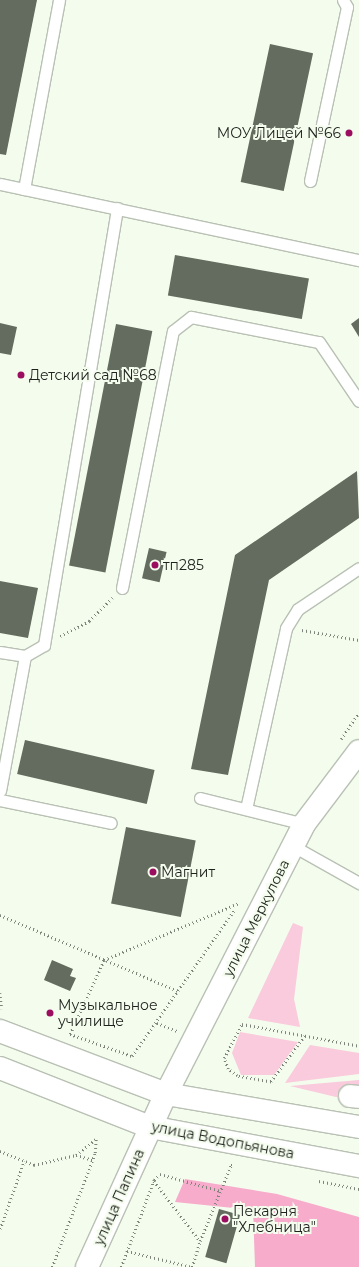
<!DOCTYPE html>
<html>
<head>
<meta charset="utf-8">
<style>
	body { margin:0 }
	#map { position:relative; width:359px; height:1267px; overflow:hidden; background:#f4fcee; font-family:Montserrat,sans-serif }
	div>[style] { position:absolute }
	.green>* { inset:0; background:#f9cbdc }
	.forest>* { inset:0; background:#f7accb }
	.building>* { inset:0; background:#646c5f; transform-origin:0 0 }
	.path>* { height:2.5px; margin-top:-1.25px; transform-origin:0; background:repeating-linear-gradient(90deg,#80857c 0 1px,transparent 0 4px) }
	.roads { filter:drop-shadow(1px 0 #b9c1b4) drop-shadow(-1px 0 #b9c1b4) drop-shadow(0 1px #b9c1b4) drop-shadow(0 -1px #b9c1b4) }
	.service>* { height:11px; margin:-5.5px; padding:0 5.5px; transform-origin:5.5px; border-radius:5.5px; background:#fff }
	.minor>* { height:22px; margin:-11px; padding:0 11px; transform-origin:11px; border-radius:11px; background:#fff }
	.tertiary>* { height:22px; margin:-11px; padding:0 11px; transform-origin:11px; border-radius:11px; background:#fff }
	.secondary>* { height:22px; margin:-11px; padding:0 11px; transform-origin:11px; border-radius:11px; background:#fff }
	.dots>* { width:11px; height:11px; translate:-50% -50%; box-sizing:border-box; border:2px solid #f4fcee; border-radius:50% }
	span { translate:-50% -50%; white-space:nowrap; text-align:center; line-height:1.15; -webkit-text-stroke:4px #f4fcee; paint-order:stroke }
	.poi-label { font-size:14px; color:#1e211c }
	.right { translate:-100% -50%; text-align:right }
	.left { translate:0 -50%; text-align:left }
	.street-label { font-size:14px; color:#1e211c }
</style>
</head>
<body>
<div id="map">
	<div class="green">
		<div style="clip-path:polygon(293px 923px,303px 927px,294px 999px,300px 1027px,248px 1018px)"></div>
		<div style="clip-path:polygon(240px 1032px,298px 1042px,274px 1075px,241px 1075px,232px 1053px)"></div>
		<div style="clip-path:polygon(310px 1045px,359px 1053px,359px 1074px,285px 1083px)"></div>
		<div style="clip-path:polygon(359px 1080px,359px 1095px,336px 1097px,290px 1086px)"></div>
	</div>
	<div class="forest">
		<div style="clip-path:polygon(185px 1179px,277px 1194px,359px 1217px,359px 1267px,255px 1267px,253px 1210px,175px 1202px)"></div>
	</div>
	<div class="building">
		<div style="clip-path:polygon(0 0,37px 0,6px 155px,0 154px)"></div>
		<div style="left:270px;top:44px;width:44px;height:141px;rotate:12deg"></div>
		<div style="left:175px;top:255px;width:136px;height:41px;rotate:10deg"></div>
		<div style="clip-path:polygon(359px 318px,359px 337px,351px 324px)"></div>
		<div style="clip-path:polygon(0 323px,17px 327px,11px 355px,0 353px)"></div>
		<div style="left:116px;top:324px;width:37px;height:246px;rotate:11deg"></div>
		<div style="clip-path:polygon(357px 471px,359px 518px,269px 580px,228px 775px,191px 769px,235px 555px)"></div>
		<div style="left:149px;top:548px;width:18px;height:31px;rotate:13deg"></div>
		<div style="clip-path:polygon(0 581px,38px 588px,28px 638px,0 633px)"></div>
		<div style="left:25px;top:740px;width:133px;height:35px;rotate:13deg"></div>
		<div style="left:126px;top:827px;width:71px;height:78px;rotate:11deg"></div>
		<div style="clip-path:polygon(52px 960px,73px 969px,70px 976px,76px 978px,70px 991px,44px 980px)"></div>
		<div style="left:219px;top:1209px;width:22px;height:50px;rotate:16deg"></div>
	</div>
	<div class="path">
		<div style="left:302px;top:630px;width:58px;rotate:10deg"></div>
		<div style="left:60px;top:636px;width:33px;rotate:-27deg"></div>
		<div style="left:89px;top:621px;width:33px;rotate:-45deg"></div>
		<div style="left:341px;top:739px;width:32px;rotate:-56deg"></div>
		<div style="left:0;top:915px;width:194px;rotate:23.1deg"></div>
		<div style="left:0;top:993px;width:16px;rotate:83deg"></div>
		<div style="left:157px;top:1023px;width:22px;rotate:22deg"></div>
		<div style="left:70px;top:1034px;width:66px;rotate:19.5deg"></div>
		<div style="left:132px;top:1056px;width:179px;rotate:-55deg"></div>
		<div style="left:70px;top:1034px;width:81px;rotate:-65.3deg"></div>
		<div style="left:104px;top:960px;width:147px;rotate:-22.9deg"></div>
		<div style="left:305px;top:1036px;width:57px;rotate:126.5deg"></div>
		<div style="left:271px;top:1082px;width:35px;rotate:-170deg"></div>
		<div style="left:237px;top:1076px;width:11px;rotate:-142deg"></div>
		<div style="left:228px;top:1069px;width:12px;rotate:-110deg"></div>
		<div style="left:224px;top:1058px;width:38px;rotate:-62deg"></div>
		<div style="left:242px;top:1024px;width:119px;rotate:10.6deg"></div>
		<div style="left:0;top:1151px;width:37px;rotate:22deg"></div>
		<div style="left:34px;top:1165px;width:43px;rotate:-13.4deg"></div>
		<div style="left:76px;top:1155px;width:26px;rotate:-39deg"></div>
		<div style="left:76px;top:1155px;width:18px;rotate:16deg"></div>
		<div style="left:154px;top:1181px;width:76px;rotate:52.5deg"></div>
		<div style="left:319px;top:1181px;width:41px;rotate:11.3deg"></div>
		<div style="left:0;top:1229px;width:72px;rotate:-70.6deg"></div>
		<div style="left:127px;top:1251px;width:67px;rotate:13.8deg"></div>
		<div style="left:52px;top:1267px;width:122px;rotate:-69.3deg"></div>
		<div style="left:95px;top:1153px;width:15px;rotate:-86deg"></div>
		<div style="left:121px;top:1267px;width:93px;rotate:-69.2deg"></div>
		<div style="left:154px;top:1180px;width:8px;rotate:-45deg"></div>
		<div style="left:160px;top:1174px;width:63px;rotate:15.6deg"></div>
		<div style="left:192px;top:1267px;width:27px;rotate:-73deg"></div>
		<div style="left:200px;top:1241px;width:82px;rotate:-67.8deg"></div>
		<div style="left:231px;top:1165px;width:2px"></div>
	</div>
	<div class="roads">
		<div class="service">
			<div style="left:310px;top:181px;width:178px;rotate:-78deg"></div>
			<div style="left:347px;top:7px;width:8px;rotate:-120deg"></div>
			<div style="left:0;top:184px;width:367px;rotate:12deg"></div>
			<div style="left:24px;top:189px;width:192px;rotate:-79.5deg"></div>
			<div style="left:122px;top:588px;width:262px;rotate:-78.8deg"></div>
			<div style="left:173px;top:331px;width:23px;rotate:-38deg"></div>
			<div style="left:191px;top:317px;width:130px;rotate:11.1deg"></div>
			<div style="left:319px;top:342px;width:71px;rotate:55.9deg"></div>
			<div style="left:0;top:652px;width:25px;rotate:9deg"></div>
			<div style="left:25px;top:656px;width:137px;rotate:100.5deg"></div>
			<div style="left:25px;top:656px;width:22px;rotate:-30deg"></div>
			<div style="left:44px;top:645px;width:443px;rotate:-80.5deg"></div>
			<div style="left:200px;top:798px;width:107px;rotate:14deg"></div>
			<div style="left:0;top:800px;width:113px;rotate:11.7deg"></div>
			<div style="left:246px;top:809px;width:185px;rotate:-77.5deg"></div>
			<div style="left:286px;top:628px;width:22px;rotate:-58deg"></div>
			<div style="left:298px;top:609px;width:73px;rotate:-33.9deg"></div>
			<div style="left:293px;top:846px;width:76px;rotate:29.3deg"></div>
		</div>
		<div class="minor">
			<div style="left:350px;top:1096px;width:9px;rotate:6deg"></div>
		</div>
		<div class="tertiary">
			<div style="left:87px;top:1267px;width:190px;rotate:-65.5deg"></div>
			<div style="left:166px;top:1094px;width:303px;rotate:-62.9deg"></div>
			<div style="left:304px;top:824px;width:91px;rotate:-53deg"></div>
		</div>
		<div class="secondary">
			<div style="left:0;top:1031px;width:178px;rotate:20.8deg"></div>
			<div style="left:166px;top:1094px;width:196px;rotate:9.7deg"></div>
			<div style="left:0;top:1068px;width:161px;rotate:21.5deg"></div>
			<div style="left:150px;top:1127px;width:213px;rotate:10.6deg"></div>
		</div>
	</div>
	<div class="dots">
		<div style="left:349px;top:133px;background:#9b0e5f"></div>
		<div style="left:21px;top:375px;background:#9b0e5f"></div>
		<div style="left:155px;top:565px;background:#9b0e5f"></div>
		<div style="left:153px;top:872px;background:#9b0e5f"></div>
		<div style="left:50px;top:1013px;background:#9b0e5f"></div>
		<div style="left:225px;top:1219px;background:#9b0e5f"></div>
	</div>
	<div class="poi-label">
		<span class="right" style="left:341px;top:133px">МОУ Лицей №66</span>
		<span class="left" style="left:29px;top:375px">Детский сад №68</span>
		<span class="left" style="left:163px;top:565px">тп285</span>
		<span class="left" style="left:161px;top:872px">Магнит</span>
		<span class="left" style="left:58px;top:1013px">Музыкальное<br>училище</span>
		<span class="left" style="left:233px;top:1219px">Пекарня<br>"Хлебница"</span>
	</div>
	<div class="street-label">
		<span style="left:256px;top:918px;rotate:-63deg">улица Меркулова</span>
		<span style="left:223px;top:1140px;rotate:11deg">улица Водопьянова</span>
		<span style="left:119px;top:1197px;rotate:-66deg">улица Папина</span>
	</div>
</div>
</body>
</html>
